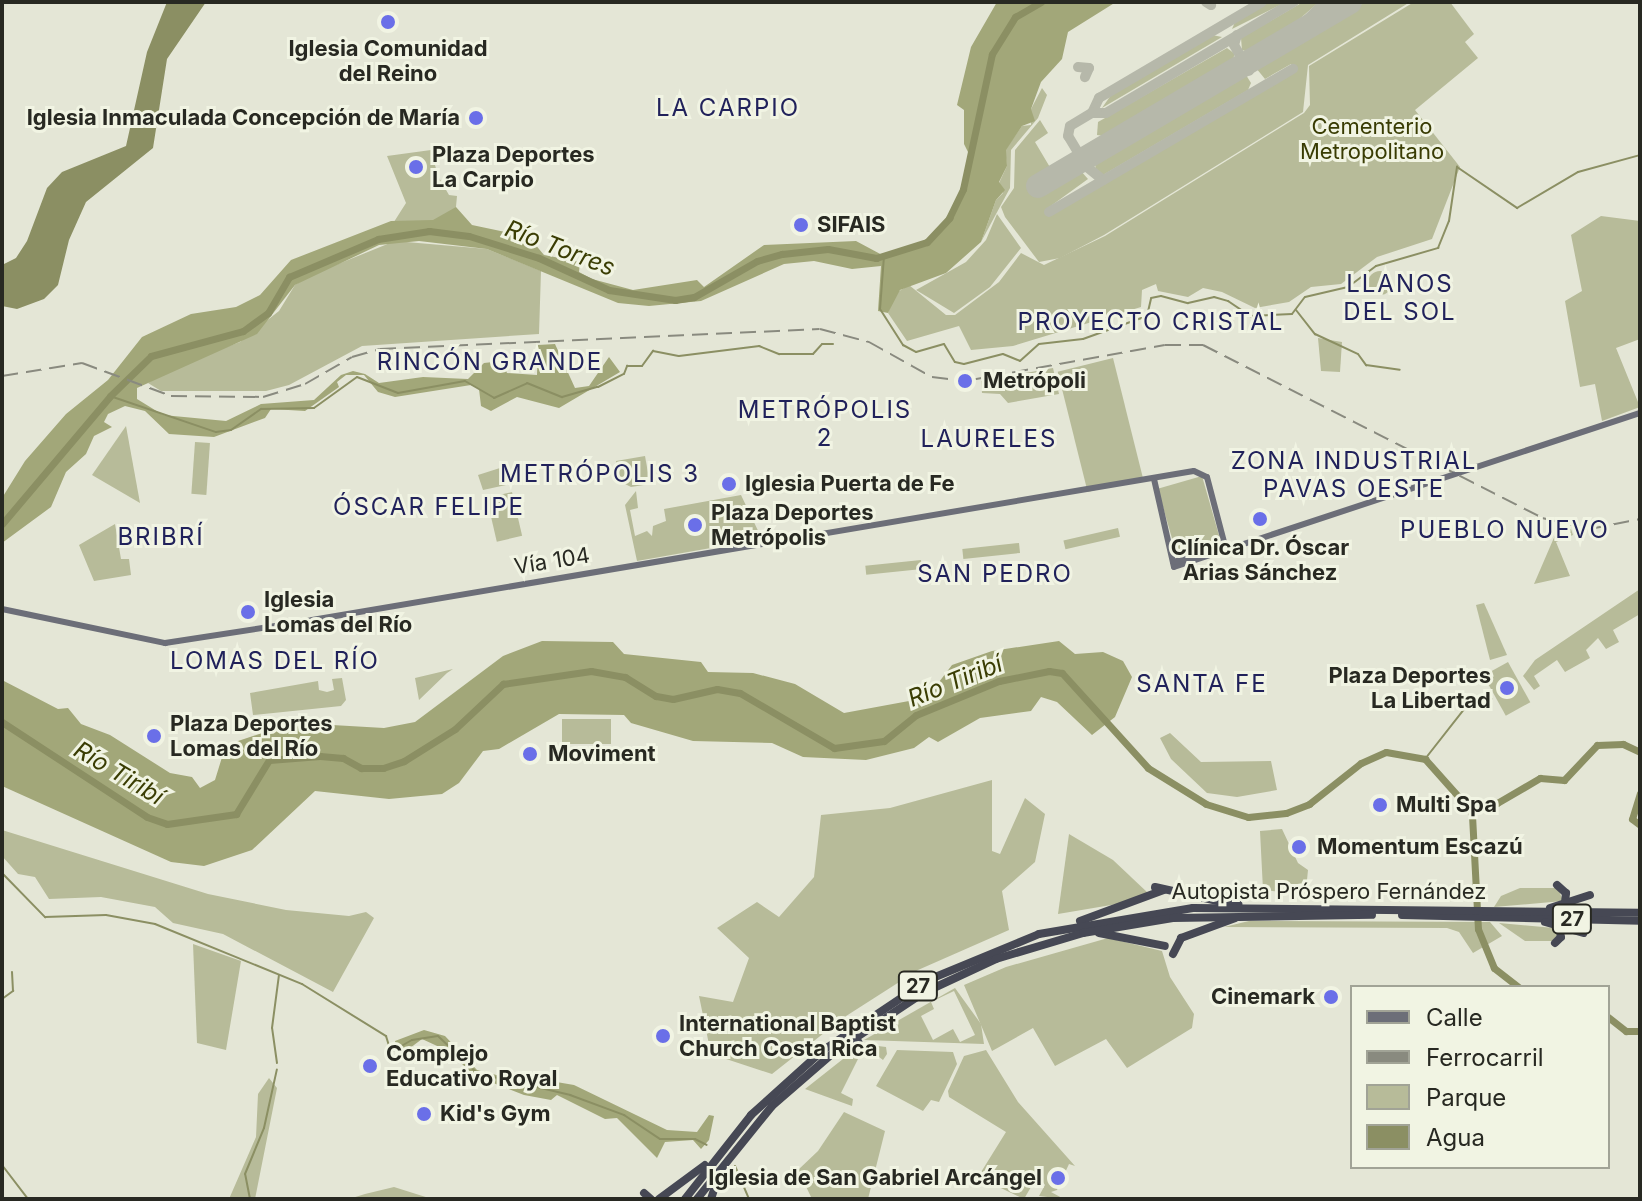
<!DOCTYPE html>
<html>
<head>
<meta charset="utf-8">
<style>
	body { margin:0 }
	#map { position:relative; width:1642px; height:1201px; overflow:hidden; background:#e4e6d6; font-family:Inter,sans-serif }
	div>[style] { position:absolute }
	.green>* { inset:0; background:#b7bb99; transform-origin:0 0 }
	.round { border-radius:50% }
	.forest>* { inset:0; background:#a2a779 }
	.water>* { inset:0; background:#8b8f63 }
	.stream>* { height:2px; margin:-1px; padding:0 1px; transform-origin:1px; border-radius:1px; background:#8b8f63 }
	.river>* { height:7px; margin:-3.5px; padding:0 3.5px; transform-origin:3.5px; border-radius:3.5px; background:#8b8f63 }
	.taxiway>* { height:10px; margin:-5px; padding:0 5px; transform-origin:5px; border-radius:5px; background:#b6b8aa }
	.runway>* { height:24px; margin:-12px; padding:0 12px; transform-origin:12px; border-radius:12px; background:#b6b8aa }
	.secondary>* { height:6px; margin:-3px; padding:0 3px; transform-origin:3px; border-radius:3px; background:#6c6e78 }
	.trunk>* { height:8px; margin:-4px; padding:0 4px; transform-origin:4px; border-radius:4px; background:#464854 }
	.rail>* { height:2px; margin-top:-1px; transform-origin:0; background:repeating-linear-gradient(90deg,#898a7f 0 16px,transparent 0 24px) }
	.dots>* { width:22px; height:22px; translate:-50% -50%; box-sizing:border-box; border:4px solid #f1f4e3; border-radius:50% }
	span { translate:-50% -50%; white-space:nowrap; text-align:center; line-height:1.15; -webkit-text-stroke:6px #f1f4e3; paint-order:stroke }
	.shield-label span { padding:2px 6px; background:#f1f4e3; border:2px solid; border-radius:6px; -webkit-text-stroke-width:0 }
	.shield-label { font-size:20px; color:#282922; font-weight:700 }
	.poi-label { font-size:22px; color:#282922; font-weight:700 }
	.right { translate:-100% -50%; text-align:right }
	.left { translate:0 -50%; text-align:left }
	.park-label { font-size:22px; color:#393c03 }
	.street-label { font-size:22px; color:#282922 }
	.neighbourhood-label { font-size:24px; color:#21225b; letter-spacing:2px }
	.water-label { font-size:24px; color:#3a3d03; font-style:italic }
	.frame { position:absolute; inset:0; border:4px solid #282922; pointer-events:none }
	.legend { position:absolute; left:1350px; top:985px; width:260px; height:184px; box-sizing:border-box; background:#f1f4e3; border:2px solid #a1a396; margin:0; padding:10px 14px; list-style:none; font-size:24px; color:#282922 }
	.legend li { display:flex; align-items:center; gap:16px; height:40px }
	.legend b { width:40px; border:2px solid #a1a396 }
</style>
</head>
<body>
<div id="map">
	<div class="green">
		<div style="clip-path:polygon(1268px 2px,1286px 2px,1232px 29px,1235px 22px)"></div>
		<div style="clip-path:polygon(1303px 2px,1319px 2px,1288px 29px,1249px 52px,1242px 50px,1241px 38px)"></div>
		<div style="clip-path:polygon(1365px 2px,1410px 2px,1308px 65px,1303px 112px,1104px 235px,1060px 258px,1039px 262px,1005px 217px,1001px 207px,1014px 188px,1015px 150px,1040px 120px,1048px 133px,1035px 142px,1051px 169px,1028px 183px,1036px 195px,1080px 170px,1088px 179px,1048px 208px,1052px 214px,1295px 71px,1291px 64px,1265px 79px,1256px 68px)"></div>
		<div style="clip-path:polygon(1414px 2px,1450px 2px,1474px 34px,1465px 42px,1478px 58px,1415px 110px,1460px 167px,1432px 239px,1377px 257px,1341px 284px,1311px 287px,1289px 302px,1255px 308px,1222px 292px,1203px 288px,1188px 297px,1158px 291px,1156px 284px,1142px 290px,1141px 307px,1013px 346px,971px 350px,959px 326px,907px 341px,888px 313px,896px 293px,909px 285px,946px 315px,955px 315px,999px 282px,1021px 253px,1044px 265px,1105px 236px,1304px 113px,1310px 105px,1309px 66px)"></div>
		<div style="clip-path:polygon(1212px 35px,1222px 37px,1102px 108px,1111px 95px)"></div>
		<div style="clip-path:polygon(1227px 48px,1235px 54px,1231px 63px,1105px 136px,1097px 135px,1098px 122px)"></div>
		<div style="clip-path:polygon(1246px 75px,1251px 83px,1248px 90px,1103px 175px,1095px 172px,1096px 160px)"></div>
		<div style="clip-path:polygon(1042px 88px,1047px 95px,1038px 118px,1011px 150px,1010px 188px,981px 242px,996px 200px,1003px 193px,999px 183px,1007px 166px,1005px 150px,1022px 126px,1031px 125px,1031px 109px)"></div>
		<div style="clip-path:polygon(431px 150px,438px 176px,449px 195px,457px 196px,454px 228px,392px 225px,406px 203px,387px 156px)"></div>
		<div style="clip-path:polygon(997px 214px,1021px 248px,990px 287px,954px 313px,916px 290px,966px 262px,986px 240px)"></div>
		<div style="clip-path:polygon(1601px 216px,1640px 221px,1640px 339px,1616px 348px,1640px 407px,1602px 421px,1595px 384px,1580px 387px,1565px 301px,1582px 291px,1571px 235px)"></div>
		<div style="clip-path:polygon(395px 241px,487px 249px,541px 271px,539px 334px,362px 346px,289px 385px,266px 391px,161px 391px,148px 383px,180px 364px,240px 342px,279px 311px,295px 285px,311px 275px)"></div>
		<div class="round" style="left:1368px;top:271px;width:24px;height:24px"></div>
		<div style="clip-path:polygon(1318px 338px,1342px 342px,1340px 372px,1321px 371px)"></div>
		<div style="left:1113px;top:358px;width:124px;height:57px;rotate:76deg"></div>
		<div style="clip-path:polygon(1053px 368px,1059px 394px,1008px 403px,1000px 394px,982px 393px,981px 381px)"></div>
		<div style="clip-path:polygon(126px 426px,140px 503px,92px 475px)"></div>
		<div style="left:195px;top:442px;width:15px;height:52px;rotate:4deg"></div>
		<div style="clip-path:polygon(645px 456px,650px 484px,631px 487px,621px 482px,616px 461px)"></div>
		<div style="clip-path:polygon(500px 468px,509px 471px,506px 485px,483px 490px,478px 475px)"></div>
		<div style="left:1202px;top:476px;width:72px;height:46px;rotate:74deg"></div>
		<div style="clip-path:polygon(636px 491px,638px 508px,630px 510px,635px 536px,647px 531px,652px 536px,653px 526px,666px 521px,664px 509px,741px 495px,762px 539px,637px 561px,625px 505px)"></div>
		<div style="left:512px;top:492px;width:45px;height:26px;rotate:77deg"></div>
		<div style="clip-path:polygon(115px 524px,121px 559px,129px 559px,131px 575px,94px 581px,79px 545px)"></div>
		<div style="clip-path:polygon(1559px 526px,1571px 529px,1573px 535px,1556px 542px,1570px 576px,1534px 584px)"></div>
		<div style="left:1118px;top:528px;width:9px;height:56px;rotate:77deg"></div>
		<div style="left:1019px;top:543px;width:10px;height:57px;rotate:84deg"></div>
		<div style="left:921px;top:560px;width:9px;height:56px;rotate:84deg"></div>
		<div style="clip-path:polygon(1640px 589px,1640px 614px,1613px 630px,1619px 642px,1606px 649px,1598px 638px,1586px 650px,1590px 658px,1565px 672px,1557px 660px,1534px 676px,1540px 686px,1534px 690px,1523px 676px,1535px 660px)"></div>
		<div style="clip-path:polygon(1484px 603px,1507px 655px,1490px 660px,1476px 605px)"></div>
		<div style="left:1508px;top:662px;width:46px;height:28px;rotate:61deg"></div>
		<div style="clip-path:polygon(453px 669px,447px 673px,419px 700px,415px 678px)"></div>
		<div style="clip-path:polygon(342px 678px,346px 700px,341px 706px,253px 715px,250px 693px,318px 681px,319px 690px,327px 692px,334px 690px,332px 679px)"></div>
		<div style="left:562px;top:719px;width:49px;height:25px"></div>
		<div style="clip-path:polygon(1170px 733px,1201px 762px,1271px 761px,1277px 790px,1237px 797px,1207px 793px,1171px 759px,1160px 738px)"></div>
		<div style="clip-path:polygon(992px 780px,992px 851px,1000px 854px,1025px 798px,1045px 814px,1035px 862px,1002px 891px,1009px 930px,918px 970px,843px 1018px,772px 1074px,711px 1054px,699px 996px,733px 1002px,749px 958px,717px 928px,757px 902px,779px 917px,814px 877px,821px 815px,890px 808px)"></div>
		<div style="clip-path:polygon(1282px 829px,1298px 863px,1308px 870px,1306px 890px,1300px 894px,1263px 890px,1260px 831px)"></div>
		<div style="clip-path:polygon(2px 830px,208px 894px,286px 910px,349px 916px,366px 912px,374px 918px,333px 992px,223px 934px,173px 923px,155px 907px,101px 897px,49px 899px,35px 877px,18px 874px,2px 856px)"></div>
		<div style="clip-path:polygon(1069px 834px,1113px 860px,1148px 893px,1123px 903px,1058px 914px)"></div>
		<div style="clip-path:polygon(1520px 888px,1558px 888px,1563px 901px,1494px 907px,1501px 896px)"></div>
		<div style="clip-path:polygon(1249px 921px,1490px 922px,1502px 936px,1473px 953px,1459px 932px,1447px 928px,1224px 927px)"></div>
		<div style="clip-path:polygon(1499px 923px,1554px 928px,1558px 935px,1552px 941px,1525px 941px)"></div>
		<div style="clip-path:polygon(1108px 938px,1162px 951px,1170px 977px,1194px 1014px,1192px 1028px,1127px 1068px,1106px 1039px,1055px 1066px,1033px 1028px,992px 1051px,964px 985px,1006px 967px)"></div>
		<div style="clip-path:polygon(193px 944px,241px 961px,226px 1050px,197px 1043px)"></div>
		<div style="clip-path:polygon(evenodd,955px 988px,981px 1024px,984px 1044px,864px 1040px,955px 988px,954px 991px,975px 1035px,960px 1042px,953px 1029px,933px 1040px,921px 1016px,934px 1009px,931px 1002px,954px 991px)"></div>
		<div style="clip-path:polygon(862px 1044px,886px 1047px,887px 1054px,883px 1060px,866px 1047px,860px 1055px,841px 1093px,853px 1099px,852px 1106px,805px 1089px)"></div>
		<div style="clip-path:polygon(897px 1050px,953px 1052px,957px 1064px,939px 1102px,931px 1100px,923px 1111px,876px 1086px)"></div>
		<div style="clip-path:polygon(986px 1050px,1018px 1102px,1075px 1166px,1069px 1164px,1057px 1190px,1051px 1192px,1064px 1199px,1039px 1196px,1045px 1185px,1038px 1175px,1024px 1199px,978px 1177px,1006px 1132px,949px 1097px,948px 1091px,964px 1056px)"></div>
		<div style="clip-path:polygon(269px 1078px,277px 1088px,255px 1199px,229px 1199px,256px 1137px,258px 1094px)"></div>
		<div style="clip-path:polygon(844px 1112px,885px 1131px,868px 1199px,812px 1199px,798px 1170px,818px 1151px)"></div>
		<div style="clip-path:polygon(394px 1187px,432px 1199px,349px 1199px,365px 1194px)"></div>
	</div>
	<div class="forest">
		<div style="clip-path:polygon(997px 2px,1116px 2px,1068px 32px,1062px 59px,1041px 82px,1031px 109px,1035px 121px,1022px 126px,1006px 150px,1007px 166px,999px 182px,1005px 190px,996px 200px,981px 242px,946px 273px,900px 290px,888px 313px,878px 311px,881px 266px,852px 269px,814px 261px,784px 264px,701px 301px,649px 306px,618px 303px,487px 249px,419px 241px,379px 245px,295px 285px,257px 334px,137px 388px,137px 399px,163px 415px,226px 421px,261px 404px,314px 400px,341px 375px,353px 371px,365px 374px,379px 383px,423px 377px,468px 379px,484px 363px,502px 361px,507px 373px,537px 375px,538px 345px,555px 344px,575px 388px,589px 386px,609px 357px,620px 372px,559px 408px,517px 397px,491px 411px,481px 406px,479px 389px,471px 385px,395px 397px,378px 392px,364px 375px,346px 375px,337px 382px,339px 387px,305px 411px,271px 409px,265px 418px,214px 437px,169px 434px,145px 411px,125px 406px,108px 414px,104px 422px,112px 427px,94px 436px,86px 454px,66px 472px,51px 507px,2px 543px,2px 498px,25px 461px,66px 414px,108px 380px,142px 337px,191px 314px,236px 307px,260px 295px,291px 260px,391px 221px,433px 220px,456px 207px,472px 225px,529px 237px,544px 255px,580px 262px,579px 272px,592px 279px,633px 290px,697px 280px,704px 287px,764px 245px,856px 241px,884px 256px,927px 242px,949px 218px,972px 160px,964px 144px,964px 110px,957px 105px,971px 47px)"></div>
		<div style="clip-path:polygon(542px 641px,613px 642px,624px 654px,701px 662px,708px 672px,753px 673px,795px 684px,844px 713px,909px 701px,939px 682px,952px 665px,992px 651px,1059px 641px,1075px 654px,1103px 652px,1123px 661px,1132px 677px,1115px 717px,1092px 735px,1057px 702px,1041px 697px,1031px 711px,980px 718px,938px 742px,929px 737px,914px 748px,866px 760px,803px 757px,772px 743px,693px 741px,631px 723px,624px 715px,559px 714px,499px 749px,483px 751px,459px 783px,442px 794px,389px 799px,315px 791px,252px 850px,204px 866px,171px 862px,2px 786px,2px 680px,58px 709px,68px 708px,81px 724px,110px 735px,170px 773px,192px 777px,200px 788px,215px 780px,223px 754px,238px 741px,271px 730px,315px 724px,384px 728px,415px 722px,503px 656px)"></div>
		<div style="clip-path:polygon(424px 1030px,445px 1036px,477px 1070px,523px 1082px,533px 1078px,574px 1085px,667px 1130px,697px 1132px,709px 1115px,714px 1116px,709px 1140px,701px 1149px,693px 1140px,665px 1142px,657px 1158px,617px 1118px,605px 1119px,557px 1095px,551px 1100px,524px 1095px,475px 1076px,448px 1051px,422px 1039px,398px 1057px,395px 1041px)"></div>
	</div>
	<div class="water">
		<div style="clip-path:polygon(167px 2px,206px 2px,167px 59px,153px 148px,86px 202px,69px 240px,58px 285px,44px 299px,17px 309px,2px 306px,2px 265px,16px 258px,27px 241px,47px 188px,62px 172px,126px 146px,147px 52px)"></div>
	</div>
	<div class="stream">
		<div style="left:884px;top:256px;width:53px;rotate:94.3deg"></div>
		<div style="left:880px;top:309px;width:43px;rotate:57.4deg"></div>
		<div style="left:903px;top:345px;width:15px;rotate:28deg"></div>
		<div style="left:916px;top:352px;width:29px;rotate:-16deg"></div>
		<div style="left:944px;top:344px;width:21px;rotate:59deg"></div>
		<div style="left:955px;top:362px;width:9px;rotate:13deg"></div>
		<div style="left:964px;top:364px;width:40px;rotate:-14.4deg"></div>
		<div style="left:1003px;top:354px;width:18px;rotate:22deg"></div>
		<div style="left:1020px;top:361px;width:25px;rotate:-42deg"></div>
		<div style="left:1039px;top:344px;width:44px;rotate:-6.5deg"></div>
		<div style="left:1083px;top:339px;width:68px;rotate:-19.8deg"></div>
		<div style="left:1147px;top:316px;width:18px;rotate:-77deg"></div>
		<div style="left:1151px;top:298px;width:10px;rotate:-11deg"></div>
		<div style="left:1161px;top:296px;width:28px;rotate:15deg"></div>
		<div style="left:1188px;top:303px;width:27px;rotate:-13deg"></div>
		<div style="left:1214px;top:297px;width:15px;rotate:16deg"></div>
		<div style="left:1228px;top:301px;width:27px;rotate:34deg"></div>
		<div style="left:1250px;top:316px;width:42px;rotate:-2.7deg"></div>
		<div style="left:1292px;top:314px;width:21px;rotate:-53deg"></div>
		<div style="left:1305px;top:297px;width:44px;rotate:-13.1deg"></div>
		<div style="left:1348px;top:287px;width:35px;rotate:-37deg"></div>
		<div style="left:1376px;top:266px;width:65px;rotate:-16.2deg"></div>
		<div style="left:1438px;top:248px;width:29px;rotate:-68deg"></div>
		<div style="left:1449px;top:221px;width:55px;rotate:-81.6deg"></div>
		<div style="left:1457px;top:167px;width:73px;rotate:34.3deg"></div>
		<div style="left:1517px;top:208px;width:71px;rotate:-30.5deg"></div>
		<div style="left:1578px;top:172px;width:64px;rotate:-15.3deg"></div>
		<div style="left:1296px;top:310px;width:31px;rotate:52deg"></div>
		<div style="left:1315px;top:334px;width:47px;rotate:24.9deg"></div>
		<div style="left:1358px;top:354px;width:14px;rotate:54deg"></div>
		<div style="left:1366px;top:365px;width:34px;rotate:8deg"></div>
		<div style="left:110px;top:396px;width:112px;rotate:18.8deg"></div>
		<div style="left:216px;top:432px;width:15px;rotate:-8deg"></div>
		<div style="left:231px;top:430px;width:37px;rotate:-35deg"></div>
		<div style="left:261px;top:409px;width:53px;rotate:-1.1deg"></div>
		<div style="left:314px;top:408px;width:53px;rotate:-35.8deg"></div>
		<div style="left:357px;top:377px;width:44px;rotate:21.3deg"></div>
		<div style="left:398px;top:393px;width:68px;rotate:-10.2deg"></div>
		<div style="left:465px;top:381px;width:34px;rotate:30deg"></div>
		<div style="left:494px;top:398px;width:36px;rotate:-24deg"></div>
		<div style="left:527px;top:383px;width:38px;rotate:22deg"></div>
		<div style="left:562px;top:397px;width:37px;rotate:-16deg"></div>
		<div style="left:598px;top:387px;width:29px;rotate:-27deg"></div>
		<div style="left:624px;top:374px;width:9px;rotate:-69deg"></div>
		<div style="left:627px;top:366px;width:15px"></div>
		<div style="left:642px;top:366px;width:19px;rotate:-54deg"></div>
		<div style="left:653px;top:351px;width:26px;rotate:11deg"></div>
		<div style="left:679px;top:356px;width:81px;rotate:-7.1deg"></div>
		<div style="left:759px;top:346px;width:22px;rotate:22deg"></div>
		<div style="left:779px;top:354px;width:34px"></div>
		<div style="left:813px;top:354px;width:13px;rotate:-48deg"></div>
		<div style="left:822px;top:344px;width:11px"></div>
		<div style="left:1425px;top:759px;width:65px;rotate:-51.9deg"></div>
		<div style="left:1465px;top:708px;width:28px;rotate:-19deg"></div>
		<div style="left:2px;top:873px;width:62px;rotate:45.7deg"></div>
		<div style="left:45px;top:917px;width:61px;rotate:-1.9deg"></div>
		<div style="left:106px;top:915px;width:50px;rotate:10.4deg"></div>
		<div style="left:155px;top:924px;width:159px;rotate:22.2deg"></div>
		<div style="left:302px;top:984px;width:99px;rotate:31.8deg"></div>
		<div style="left:386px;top:1036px;width:17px;rotate:73deg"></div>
		<div style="left:391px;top:1052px;width:24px;rotate:-30deg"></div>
		<div style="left:412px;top:1040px;width:26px;rotate:-9deg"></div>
		<div style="left:438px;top:1036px;width:54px;rotate:43.5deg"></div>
		<div style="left:477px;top:1073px;width:96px;rotate:13.3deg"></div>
		<div style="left:570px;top:1095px;width:58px;rotate:20.3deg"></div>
		<div style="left:624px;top:1115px;width:43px;rotate:33.7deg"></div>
		<div style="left:660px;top:1139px;width:35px"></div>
		<div style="left:695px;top:1139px;width:13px;rotate:27deg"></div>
		<div style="left:2px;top:999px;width:14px;rotate:-36deg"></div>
		<div style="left:13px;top:991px;width:19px;rotate:-93deg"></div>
		<div style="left:277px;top:1063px;width:35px;rotate:-98deg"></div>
		<div style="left:272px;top:1028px;width:53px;rotate:-82.5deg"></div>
		<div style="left:2px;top:1165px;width:43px;rotate:52.6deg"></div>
		<div style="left:735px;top:1166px;width:36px;rotate:67deg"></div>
		<div style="left:250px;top:1199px;width:25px;rotate:-101deg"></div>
		<div style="left:245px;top:1174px;width:50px;rotate:-67.6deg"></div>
		<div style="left:264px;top:1128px;width:60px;rotate:-77.6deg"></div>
	</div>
	<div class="river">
		<div style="left:2px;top:524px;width:167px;rotate:-49.8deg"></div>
		<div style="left:110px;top:396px;width:57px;rotate:-44.3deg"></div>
		<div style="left:151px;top:356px;width:95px;rotate:-15.2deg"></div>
		<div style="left:243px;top:331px;width:31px;rotate:-36deg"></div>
		<div style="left:268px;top:313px;width:42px;rotate:-59.7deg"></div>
		<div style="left:289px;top:277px;width:97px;rotate:-23.1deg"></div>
		<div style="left:378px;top:239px;width:52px;rotate:-8.9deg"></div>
		<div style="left:429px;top:231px;width:40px;rotate:7.1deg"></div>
		<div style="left:469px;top:236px;width:73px;rotate:17.4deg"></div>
		<div style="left:539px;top:258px;width:77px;rotate:24.6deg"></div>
		<div style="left:609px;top:290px;width:67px;rotate:8.6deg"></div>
		<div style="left:675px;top:300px;width:19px;rotate:-9deg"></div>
		<div style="left:694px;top:297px;width:73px;rotate:-29.7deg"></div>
		<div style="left:757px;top:261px;width:26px;rotate:-16deg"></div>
		<div style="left:782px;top:254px;width:46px;rotate:-6.2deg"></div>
		<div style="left:828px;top:249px;width:49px;rotate:10.6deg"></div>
		<div style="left:876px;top:258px;width:53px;rotate:-17.4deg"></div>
		<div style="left:927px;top:242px;width:33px;rotate:-47deg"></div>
		<div style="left:949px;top:218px;width:32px;rotate:-64deg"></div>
		<div style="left:963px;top:189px;width:138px;rotate:-77.9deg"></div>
		<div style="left:992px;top:54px;width:44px;rotate:-58.1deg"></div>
		<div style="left:1015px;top:17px;width:30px;rotate:-30deg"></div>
		<div style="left:2px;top:722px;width:173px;rotate:33.2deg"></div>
		<div style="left:147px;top:817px;width:21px;rotate:19deg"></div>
		<div style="left:167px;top:824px;width:70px;rotate:-8.2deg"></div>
		<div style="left:236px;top:814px;width:63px;rotate:-58.6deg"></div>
		<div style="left:269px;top:760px;width:51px;rotate:-4.5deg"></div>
		<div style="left:320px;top:756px;width:23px;rotate:5deg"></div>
		<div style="left:343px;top:758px;width:21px;rotate:29deg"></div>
		<div style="left:361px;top:768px;width:22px"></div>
		<div style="left:383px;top:768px;width:22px;rotate:-18deg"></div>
		<div style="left:404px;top:761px;width:60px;rotate:-32.1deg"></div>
		<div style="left:455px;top:729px;width:66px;rotate:-43.2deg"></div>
		<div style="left:503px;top:684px;width:89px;rotate:-8.4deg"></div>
		<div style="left:591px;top:671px;width:35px;rotate:10deg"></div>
		<div style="left:625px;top:677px;width:36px;rotate:32deg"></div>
		<div style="left:656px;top:696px;width:17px;rotate:10deg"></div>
		<div style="left:673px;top:699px;width:45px;rotate:-12.8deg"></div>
		<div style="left:717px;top:689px;width:23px;rotate:10deg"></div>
		<div style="left:740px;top:693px;width:109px;rotate:30.3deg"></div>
		<div style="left:834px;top:748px;width:50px;rotate:-8deg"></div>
		<div style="left:884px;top:741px;width:41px;rotate:-39.1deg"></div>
		<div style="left:916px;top:715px;width:90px;rotate:-22.3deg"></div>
		<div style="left:999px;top:681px;width:51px;rotate:-11.3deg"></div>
		<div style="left:1049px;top:671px;width:13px;rotate:9deg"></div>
		<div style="left:1062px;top:673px;width:128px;rotate:47.8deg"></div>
		<div style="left:1148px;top:768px;width:68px;rotate:31.8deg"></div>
		<div style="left:1206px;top:804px;width:44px;rotate:17.2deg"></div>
		<div style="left:1248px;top:817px;width:38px;rotate:-6deg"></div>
		<div style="left:1286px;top:813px;width:25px;rotate:-21deg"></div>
		<div style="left:1309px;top:804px;width:66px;rotate:-38.3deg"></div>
		<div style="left:1361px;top:763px;width:27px;rotate:-24deg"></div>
		<div style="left:1386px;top:752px;width:40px;rotate:10deg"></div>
		<div style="left:1425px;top:759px;width:50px;rotate:48.3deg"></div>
		<div style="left:1458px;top:796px;width:25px;rotate:21deg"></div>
		<div style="left:1481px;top:805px;width:16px;rotate:-7deg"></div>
		<div style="left:1497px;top:803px;width:50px;rotate:-30.2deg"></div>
		<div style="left:1540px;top:778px;width:24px;rotate:5deg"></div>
		<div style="left:1564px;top:780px;width:48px;rotate:-46.7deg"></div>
		<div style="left:1597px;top:745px;width:26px;rotate:-2deg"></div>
		<div style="left:1623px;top:744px;width:19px;rotate:25deg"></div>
		<div style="left:1640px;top:793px;width:27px;rotate:107deg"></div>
		<div style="left:1632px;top:819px;width:10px;rotate:37deg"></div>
		<div style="left:1465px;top:801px;width:16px;rotate:63deg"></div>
		<div style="left:1472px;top:815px;width:114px;rotate:87deg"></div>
		<div style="left:1478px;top:929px;width:42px;rotate:67.7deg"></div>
		<div style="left:1494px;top:968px;width:31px;rotate:38deg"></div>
		<div style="left:1608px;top:1017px;width:23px;rotate:38deg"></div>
		<div style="left:1626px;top:1031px;width:14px"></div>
	</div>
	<div class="taxiway">
		<div style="left:1206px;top:2px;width:6px;rotate:31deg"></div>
		<div style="left:1237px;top:35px;width:10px;rotate:107deg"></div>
		<div style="left:1234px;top:45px;width:14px;rotate:60deg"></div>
		<div style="left:1241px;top:57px;width:11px;rotate:15deg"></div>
		<div style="left:1252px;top:60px;width:11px;rotate:105deg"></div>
		<div style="left:1288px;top:39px;width:52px;rotate:-45deg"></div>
		<div style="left:1078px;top:67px;width:11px;rotate:5deg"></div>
		<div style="left:1089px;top:68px;width:10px;rotate:114deg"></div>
		<div style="left:1092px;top:113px;width:17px;rotate:-65deg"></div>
		<div style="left:1099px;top:98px;width:189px;rotate:-30.5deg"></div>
		<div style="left:1103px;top:180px;width:22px;rotate:-141deg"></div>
		<div style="left:1086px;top:166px;width:12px;rotate:-70deg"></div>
		<div style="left:1090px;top:155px;width:11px;rotate:-175deg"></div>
		<div style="left:1079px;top:154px;width:21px;rotate:-121deg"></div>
		<div style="left:1068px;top:136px;width:10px;rotate:-79deg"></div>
		<div style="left:1070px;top:126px;width:26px;rotate:-31deg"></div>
		<div style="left:1092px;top:113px;width:14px"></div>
		<div style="left:1106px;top:113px;width:218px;rotate:-30.6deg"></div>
		<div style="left:1049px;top:212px;width:283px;rotate:-30.4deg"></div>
	</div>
	<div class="runway">
		<div style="left:1038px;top:186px;width:362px;rotate:-30.5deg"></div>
	</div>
	<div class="secondary">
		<div style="left:1154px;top:479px;width:90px;rotate:77.2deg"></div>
		<div style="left:1174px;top:567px;width:491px;rotate:-18.3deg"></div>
		<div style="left:1173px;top:562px;width:56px;rotate:-14.5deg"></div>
		<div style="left:2px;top:609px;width:167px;rotate:11.8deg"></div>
		<div style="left:165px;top:643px;width:150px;rotate:-8.8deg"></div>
		<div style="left:312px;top:620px;width:894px;rotate:-9.59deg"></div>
		<div style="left:1194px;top:471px;width:14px;rotate:25deg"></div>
		<div style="left:1207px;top:477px;width:79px;rotate:75.3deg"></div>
	</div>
	<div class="trunk">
		<div style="left:1557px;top:885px;width:12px;rotate:42deg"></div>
		<div style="left:1566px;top:893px;width:10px;rotate:96deg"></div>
		<div style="left:1155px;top:887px;width:78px;rotate:12.6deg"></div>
		<div style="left:1234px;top:892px;width:6px;rotate:129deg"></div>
		<div style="left:1230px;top:897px;width:11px;rotate:41deg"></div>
		<div style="left:1550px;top:908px;width:42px;rotate:-18deg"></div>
		<div style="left:1402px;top:915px;width:238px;rotate:1.4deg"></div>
		<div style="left:1080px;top:921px;width:90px;rotate:-20.3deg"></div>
		<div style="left:1545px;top:922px;width:40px;rotate:16deg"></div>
		<div style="left:1099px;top:933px;width:67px;rotate:11.1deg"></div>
		<div style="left:1555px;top:943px;width:8px;rotate:-45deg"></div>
		<div style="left:1561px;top:937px;width:10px;rotate:-101deg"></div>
		<div style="left:1173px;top:954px;width:18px;rotate:-63deg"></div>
		<div style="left:1181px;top:938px;width:58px;rotate:-20.3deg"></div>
		<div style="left:844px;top:1051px;width:17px;rotate:-33deg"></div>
		<div style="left:644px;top:1193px;width:9px;rotate:41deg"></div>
		<div style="left:659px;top:1199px;width:57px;rotate:-36.5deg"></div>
		<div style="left:685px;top:1199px;width:107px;rotate:-51.8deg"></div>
		<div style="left:751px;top:1115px;width:96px;rotate:-42deg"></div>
		<div style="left:822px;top:1051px;width:128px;rotate:-33.8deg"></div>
		<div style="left:928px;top:980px;width:120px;rotate:-22.5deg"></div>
		<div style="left:1039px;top:934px;width:156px;rotate:-9.6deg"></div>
		<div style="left:1193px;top:908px;width:447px;rotate:0.6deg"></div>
		<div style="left:697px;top:1199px;width:119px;rotate:-51.1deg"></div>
		<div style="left:772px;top:1106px;width:81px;rotate:-41deg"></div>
		<div style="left:833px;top:1053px;width:108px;rotate:-33.7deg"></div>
		<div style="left:923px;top:993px;width:81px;rotate:-25deg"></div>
		<div style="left:996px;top:959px;width:91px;rotate:-16.6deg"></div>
		<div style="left:1083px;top:933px;width:91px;rotate:-9.5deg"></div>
		<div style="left:1173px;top:918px;width:199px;rotate:-0.9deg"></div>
		<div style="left:711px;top:1199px;width:23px;rotate:-72deg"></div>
	</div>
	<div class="rail">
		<div style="left:2px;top:376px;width:81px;rotate:-9.2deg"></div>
		<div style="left:82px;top:363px;width:95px;rotate:20.3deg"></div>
		<div style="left:171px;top:396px;width:92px;rotate:0.6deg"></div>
		<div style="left:263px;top:397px;width:44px;rotate:-17.2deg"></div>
		<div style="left:305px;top:384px;width:54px;rotate:-29.9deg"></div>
		<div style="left:352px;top:357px;width:29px;rotate:-16deg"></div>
		<div style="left:380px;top:349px;width:440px;rotate:-2.6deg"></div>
		<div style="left:820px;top:329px;width:51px;rotate:14.9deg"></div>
		<div style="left:869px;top:342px;width:72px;rotate:29.1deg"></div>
		<div style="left:932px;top:377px;width:33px;rotate:7deg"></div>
		<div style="left:965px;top:381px;width:203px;rotate:-10.2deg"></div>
		<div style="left:1165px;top:345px;width:38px"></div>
		<div style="left:1203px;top:345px;width:381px;rotate:27deg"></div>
		<div style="left:1542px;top:518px;width:49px;rotate:12.9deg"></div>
		<div style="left:1590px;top:529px;width:51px;rotate:-11.3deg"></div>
	</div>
	<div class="dots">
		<div style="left:388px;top:22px;background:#6a6fe8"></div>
		<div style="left:476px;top:118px;background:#6a6fe8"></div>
		<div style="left:416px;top:167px;background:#6a6fe8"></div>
		<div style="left:801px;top:225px;background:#6a6fe8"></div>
		<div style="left:965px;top:381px;background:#6a6fe8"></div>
		<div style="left:729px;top:484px;background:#6a6fe8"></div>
		<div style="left:1260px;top:519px;background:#6a6fe8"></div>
		<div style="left:695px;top:525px;background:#6a6fe8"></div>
		<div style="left:248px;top:612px;background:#6a6fe8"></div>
		<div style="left:1507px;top:688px;background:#6a6fe8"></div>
		<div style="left:154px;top:736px;background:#6a6fe8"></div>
		<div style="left:530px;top:754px;background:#6a6fe8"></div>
		<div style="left:1380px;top:805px;background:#6a6fe8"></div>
		<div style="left:1299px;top:847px;background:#6a6fe8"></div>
		<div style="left:1331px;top:997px;background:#6a6fe8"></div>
		<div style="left:663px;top:1036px;background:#6a6fe8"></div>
		<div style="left:370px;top:1066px;background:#6a6fe8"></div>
		<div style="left:424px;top:1114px;background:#6a6fe8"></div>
		<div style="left:1058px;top:1178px;background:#6a6fe8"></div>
	</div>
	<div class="shield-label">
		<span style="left:1572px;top:919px">27</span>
		<span style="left:918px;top:986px">27</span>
	</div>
	<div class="poi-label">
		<span style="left:388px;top:61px">Iglesia Comunidad<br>del Reino</span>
		<span class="right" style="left:460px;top:118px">Iglesia Inmaculada Concepción de María</span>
		<span class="left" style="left:432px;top:167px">Plaza Deportes<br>La Carpio</span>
		<span class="left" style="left:817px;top:225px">SIFAIS</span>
		<span class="left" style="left:983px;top:381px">Metrópoli</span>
		<span class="left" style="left:745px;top:484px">Iglesia Puerta de Fe</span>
		<span class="left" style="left:711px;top:525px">Plaza Deportes<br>Metrópolis</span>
		<span style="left:1260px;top:560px">Clínica Dr. Óscar<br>Arias Sánchez</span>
		<span class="left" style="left:264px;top:612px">Iglesia<br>Lomas del Río</span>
		<span class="right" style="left:1491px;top:688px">Plaza Deportes<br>La Libertad</span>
		<span class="left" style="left:170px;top:736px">Plaza Deportes<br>Lomas del Río</span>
		<span class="left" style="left:548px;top:754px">Moviment</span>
		<span class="left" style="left:1396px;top:805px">Multi Spa</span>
		<span class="left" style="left:1317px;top:847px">Momentum Escazú</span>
		<span class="right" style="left:1315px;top:997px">Cinemark</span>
		<span class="left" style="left:679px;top:1036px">International Baptist<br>Church Costa Rica</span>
		<span class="left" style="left:386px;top:1066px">Complejo<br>Educativo Royal</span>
		<span class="left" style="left:440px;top:1114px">Kid's Gym</span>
		<span class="right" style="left:1042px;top:1178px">Iglesia de San Gabriel Arcángel</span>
	</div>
	<div class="park-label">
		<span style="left:1372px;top:139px">Cementerio<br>Metropolitano</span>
	</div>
	<div class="street-label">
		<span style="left:552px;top:561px;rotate:-9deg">Vía 104</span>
		<span style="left:1329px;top:892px">Autopista Próspero Fernández</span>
	</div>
	<div class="neighbourhood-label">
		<span style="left:728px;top:108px">LA CARPIO</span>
		<span style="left:1400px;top:298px">LLANOS<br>DEL SOL</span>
		<span style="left:1151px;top:322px">PROYECTO CRISTAL</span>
		<span style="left:490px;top:362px">RINCÓN GRANDE</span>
		<span style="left:825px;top:424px">METRÓPOLIS<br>2</span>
		<span style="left:989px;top:439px">LAURELES</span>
		<span style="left:1354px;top:475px">ZONA INDUSTRIAL<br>PAVAS OESTE</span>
		<span style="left:600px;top:474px">METRÓPOLIS 3</span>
		<span style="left:429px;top:507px">ÓSCAR FELIPE</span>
		<span style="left:1505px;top:530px">PUEBLO NUEVO</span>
		<span style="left:161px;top:537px">BRIBRÍ</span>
		<span style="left:995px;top:574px">SAN PEDRO</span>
		<span style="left:275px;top:661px">LOMAS DEL RÍO</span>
		<span style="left:1202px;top:684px">SANTA FE</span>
	</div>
	<div class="water-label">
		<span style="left:560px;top:248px;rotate:21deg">Río Torres</span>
		<span style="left:955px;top:681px;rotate:-22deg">Río Tiribí</span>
		<span style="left:119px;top:773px;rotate:31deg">Río Tiribí</span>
	</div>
	<div class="frame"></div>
	<ul class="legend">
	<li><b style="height:10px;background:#6c6e78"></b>Calle</li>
	<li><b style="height:10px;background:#898a7f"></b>Ferrocarril</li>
	<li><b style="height:22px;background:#b7bb99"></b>Parque</li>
	<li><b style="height:22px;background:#8b8f63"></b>Agua</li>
	</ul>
</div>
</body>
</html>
